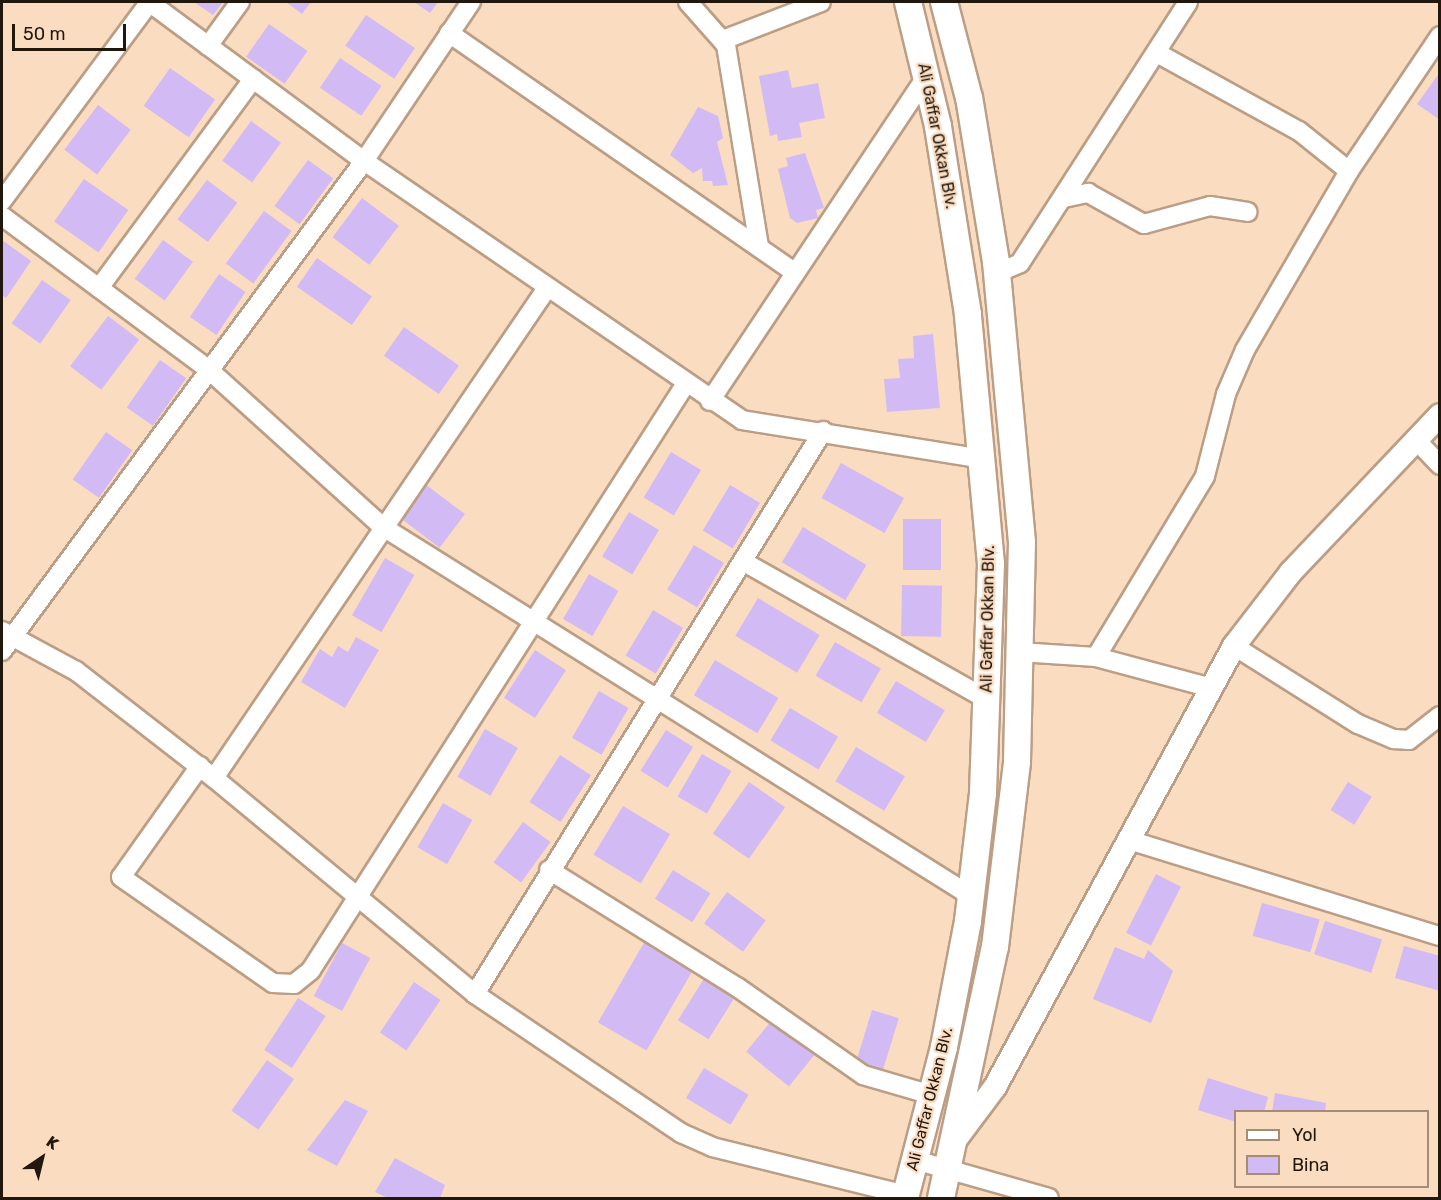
<!DOCTYPE html>
<html>
<head>
<meta charset="utf-8">
<style>
	body { margin:0 }
	#map { position:relative; width:1441px; height:1200px; overflow:hidden; background:#fadcc1; font-family:Rubik,sans-serif }
	div>[style] { position:absolute }
	.building>* { inset:0; background:#d2baf5; transform-origin:0 0 }
	.roads { filter:drop-shadow(2px 0 #bb9e85) drop-shadow(-2px 0 #bb9e85) drop-shadow(0 2px #bb9e85) drop-shadow(0 -2px #bb9e85) }
	.minor>* { height:18px; margin:-9px; padding:0 9px; transform-origin:9px; border-radius:9px; background:#fff }
	.tertiary>* { height:22px; margin:-11px; padding:0 11px; transform-origin:11px; border-radius:11px; background:#fff }
	.secondary>* { height:26px; margin:-13px; padding:0 13px; transform-origin:13px; border-radius:13px; background:#fff }
	span { translate:-50% -50%; white-space:nowrap; text-align:center; line-height:1.15; -webkit-text-stroke:4.5px #fadcc1; paint-order:stroke }
	.street-label { font-size:16px; color:#21170d }
	.frame { position:absolute; inset:0; border:3px solid #21170d; pointer-events:none }
	.legend { position:absolute; left:1234px; top:1110px; width:195px; height:78px; box-sizing:border-box; background:#fadcc1; border:2px solid #a38d79; margin:0; padding:8px 10px; list-style:none; font-size:18px; color:#21170d }
	.legend li { display:flex; align-items:center; gap:12px; height:30px }
	.legend b { width:30px; border:2px solid #a38d79 }
	.north { position:absolute; left:12px; top:1128px; width:60px; height:60px; -webkit-text-stroke:4px #fadcc1; paint-order:stroke; rotate:35deg; font-size:16px; font-weight:700; line-height:24px; text-align:center; color:#21170d }
	.north::after { content:''; display:block; margin:auto; width:21px; height:27px; background:#21170d; clip-path:polygon(50% 0,100% 100%,50% 72%,0 100%) }
	.scale { position:absolute; left:12px; top:24px; width:114px; height:27px; box-sizing:border-box; border:3px solid #21170d; border-top:0; padding-left:8px; font-size:18px; line-height:21px; white-space:nowrap; color:#21170d; -webkit-text-stroke:4px #fadcc1; paint-order:stroke }
</style>
</head>
<body>
<div id="map">
	<div class="building">
		<div style="clip-path:polygon(194px 2px,223px 2px,213px 15px)"></div>
		<div style="clip-path:polygon(286px 2px,311px 2px,302px 14px)"></div>
		<div style="clip-path:polygon(414px 2px,438px 2px,430px 13px)"></div>
		<div style="left:366px;top:15px;width:59px;height:37px;rotate:34deg"></div>
		<div style="left:269px;top:24px;width:47px;height:40px;rotate:35deg"></div>
		<div style="left:340px;top:58px;width:50px;height:36px;rotate:34deg"></div>
		<div style="left:170px;top:68px;width:55px;height:46px;rotate:35deg"></div>
		<div style="clip-path:polygon(788px 70px,792px 88px,818px 83px,825px 118px,799px 123px,802px 137px,778px 141px,777px 134px,770px 136px,759px 76px)"></div>
		<div style="clip-path:polygon(1440px 72px,1440px 120px,1417px 104px)"></div>
		<div style="left:98px;top:105px;width:41px;height:56px;rotate:37deg"></div>
		<div style="clip-path:polygon(698px 107px,718px 116px,723px 138px,717px 142px,728px 185px,713px 186px,712px 181px,703px 181px,702px 168px,693px 173px,670px 155px)"></div>
		<div style="left:251px;top:121px;width:37px;height:49px;rotate:36deg"></div>
		<div style="clip-path:polygon(805px 153px,824px 208px,816px 210px,818px 218px,797px 223px,790px 218px,778px 169px,788px 166px,786px 158px)"></div>
		<div style="left:308px;top:160px;width:31px;height:57px;rotate:36deg"></div>
		<div style="left:84px;top:179px;width:54px;height:52px;rotate:35deg"></div>
		<div style="left:207px;top:180px;width:38px;height:49px;rotate:37deg"></div>
		<div style="left:362px;top:198px;width:46px;height:49px;rotate:37deg"></div>
		<div style="left:264px;top:211px;width:34px;height:65px;rotate:36deg"></div>
		<div style="clip-path:polygon(2px 240px,31px 261px,6px 298px,2px 295px)"></div>
		<div style="left:163px;top:240px;width:37px;height:48px;rotate:36deg"></div>
		<div style="left:317px;top:258px;width:67px;height:35px;rotate:35deg"></div>
		<div style="left:219px;top:274px;width:32px;height:52px;rotate:34deg"></div>
		<div style="left:42px;top:280px;width:35px;height:53px;rotate:35deg"></div>
		<div style="left:108px;top:316px;width:39px;height:63px;rotate:37deg"></div>
		<div style="left:404px;top:327px;width:67px;height:35px;rotate:35deg"></div>
		<div style="clip-path:polygon(933px 334px,940px 408px,887px 412px,884px 379px,900px 378px,898px 359px,914px 358px,913px 336px)"></div>
		<div style="left:160px;top:360px;width:32px;height:58px;rotate:35deg"></div>
		<div style="left:106px;top:432px;width:32px;height:58px;rotate:35deg"></div>
		<div style="left:671px;top:452px;width:35px;height:53px;rotate:31deg"></div>
		<div style="left:841px;top:463px;width:72px;height:40px;rotate:29deg"></div>
		<div style="left:421px;top:481px;width:55px;height:42px;rotate:37deg"></div>
		<div style="left:730px;top:485px;width:35px;height:53px;rotate:31deg"></div>
		<div style="left:629px;top:512px;width:35px;height:52px;rotate:31deg"></div>
		<div style="left:903px;top:519px;width:38px;height:51px"></div>
		<div style="left:803px;top:527px;width:74px;height:41px;rotate:31deg"></div>
		<div style="left:694px;top:545px;width:35px;height:52px;rotate:31deg"></div>
		<div style="left:385px;top:558px;width:34px;height:66px;rotate:30deg"></div>
		<div style="left:589px;top:574px;width:34px;height:52px;rotate:30deg"></div>
		<div style="left:902px;top:585px;width:40px;height:51px;rotate:1deg"></div>
		<div style="left:758px;top:598px;width:72px;height:44px;rotate:31deg"></div>
		<div style="left:653px;top:610px;width:35px;height:53px;rotate:31deg"></div>
		<div style="clip-path:polygon(356px 637px,379px 650px,345px 708px,301px 682px,320px 649px,332px 657px,338px 646px,348px 652px)"></div>
		<div style="left:835px;top:642px;width:53px;height:39px;rotate:30deg"></div>
		<div style="left:535px;top:650px;width:37px;height:57px;rotate:33deg"></div>
		<div style="left:715px;top:660px;width:74px;height:41px;rotate:31deg"></div>
		<div style="left:896px;top:681px;width:57px;height:37px;rotate:31deg"></div>
		<div style="left:599px;top:691px;width:34px;height:54px;rotate:30deg"></div>
		<div style="left:790px;top:708px;width:56px;height:38px;rotate:31deg"></div>
		<div style="left:485px;top:729px;width:38px;height:55px;rotate:30deg"></div>
		<div style="left:666px;top:730px;width:32px;height:48px;rotate:32deg"></div>
		<div style="left:856px;top:747px;width:57px;height:40px;rotate:31deg"></div>
		<div style="left:702px;top:754px;width:34px;height:49px;rotate:30deg"></div>
		<div style="left:560px;top:755px;width:37px;height:56px;rotate:33deg"></div>
		<div style="left:749px;top:782px;width:44px;height:63px;rotate:35deg"></div>
		<div style="left:1348px;top:782px;width:28px;height:33px;rotate:32deg"></div>
		<div style="left:443px;top:803px;width:34px;height:51px;rotate:30deg"></div>
		<div style="left:623px;top:806px;width:55px;height:57px;rotate:31deg"></div>
		<div style="left:523px;top:822px;width:34px;height:50px;rotate:36deg"></div>
		<div style="left:673px;top:870px;width:44px;height:34px;rotate:32deg"></div>
		<div style="left:1156px;top:874px;width:28px;height:66px;rotate:27deg"></div>
		<div style="left:727px;top:892px;width:48px;height:39px;rotate:36deg"></div>
		<div style="left:1262px;top:903px;width:60px;height:34px;rotate:16deg"></div>
		<div style="left:1325px;top:921px;width:60px;height:35px;rotate:18deg"></div>
		<div style="left:645px;top:941px;width:56px;height:94px;rotate:30deg"></div>
		<div style="left:342px;top:943px;width:32px;height:60px;rotate:28deg"></div>
		<div style="clip-path:polygon(1404px 946px,1440px 956px,1440px 991px,1395px 978px)"></div>
		<div style="clip-path:polygon(1115px 947px,1144px 959px,1148px 950px,1173px 971px,1151px 1023px,1093px 999px)"></div>
		<div style="left:705px;top:977px;width:36px;height:51px;rotate:32deg"></div>
		<div style="left:414px;top:982px;width:32px;height:61px;rotate:34deg"></div>
		<div style="left:298px;top:998px;width:33px;height:62px;rotate:33deg"></div>
		<div style="left:872px;top:1010px;width:28px;height:57px;rotate:17deg"></div>
		<div style="left:772px;top:1020px;width:55px;height:41px;rotate:39deg"></div>
		<div style="left:267px;top:1060px;width:33px;height:62px;rotate:35deg"></div>
		<div style="left:704px;top:1068px;width:52px;height:35px;rotate:31deg"></div>
		<div style="clip-path:polygon(1208px 1078px,1268px 1097px,1264px 1112px,1236px 1112px,1236px 1122px,1198px 1110px)"></div>
		<div style="clip-path:polygon(1275px 1093px,1326px 1103px,1325px 1112px,1272px 1112px)"></div>
		<div style="clip-path:polygon(345px 1100px,368px 1111px,337px 1166px,307px 1150px)"></div>
		<div style="clip-path:polygon(395px 1158px,445px 1185px,440px 1198px,388px 1198px,375px 1192px)"></div>
	</div>
	<div class="roads">
		<div class="minor">
			<div style="left:149px;top:2px;width:267px;rotate:36.5deg"></div>
			<div style="left:364px;top:161px;width:458px;rotate:34.4deg"></div>
			<div style="left:742px;top:420px;width:244px;rotate:9.2deg"></div>
			<div style="left:688px;top:2px;width:57px;rotate:48.5deg"></div>
			<div style="left:726px;top:45px;width:205px;rotate:80.7deg"></div>
			<div style="left:449px;top:33px;width:421px;rotate:34.7deg"></div>
			<div style="left:723px;top:40px;width:105px;rotate:-21.2deg"></div>
			<div style="left:208px;top:46px;width:54px;rotate:-54deg"></div>
			<div style="left:1157px;top:53px;width:162px;rotate:28.8deg"></div>
			<div style="left:1299px;top:131px;width:64px;rotate:38.7deg"></div>
			<div style="left:1064px;top:198px;width:25px;rotate:-12deg"></div>
			<div style="left:1088px;top:193px;width:64px;rotate:29deg"></div>
			<div style="left:1144px;top:224px;width:68px;rotate:-15.3deg"></div>
			<div style="left:1210px;top:206px;width:38px;rotate:9deg"></div>
			<div style="left:2px;top:201px;width:248px;rotate:-53.4deg"></div>
			<div style="left:2px;top:216px;width:257px;rotate:36.6deg"></div>
			<div style="left:208px;top:369px;width:236px;rotate:42.1deg"></div>
			<div style="left:383px;top:527px;width:694px;rotate:32.11deg"></div>
			<div style="left:997px;top:273px;width:25px;rotate:-23deg"></div>
			<div style="left:1020px;top:263px;width:310px;rotate:-57.2deg"></div>
			<div style="left:99px;top:288px;width:260px;rotate:-53.6deg"></div>
			<div style="left:710px;top:401px;width:391px;rotate:-56.3deg"></div>
			<div style="left:1416px;top:440px;width:35px;rotate:46deg"></div>
			<div style="left:744px;top:562px;width:278px;rotate:29.5deg"></div>
			<div style="left:2px;top:631px;width:84px;rotate:28.4deg"></div>
			<div style="left:76px;top:671px;width:175px;rotate:37.8deg"></div>
			<div style="left:214px;top:778px;width:339px;rotate:39.6deg"></div>
			<div style="left:475px;top:994px;width:249px;rotate:34deg"></div>
			<div style="left:681px;top:1133px;width:34px;rotate:24deg"></div>
			<div style="left:712px;top:1147px;width:200px;rotate:13.9deg"></div>
			<div style="left:1234px;top:646px;width:146px;rotate:32.2deg"></div>
			<div style="left:1358px;top:724px;width:39px;rotate:23deg"></div>
			<div style="left:1394px;top:739px;width:15px;rotate:4deg"></div>
			<div style="left:1409px;top:740px;width:39px;rotate:-38deg"></div>
			<div style="left:2px;top:651px;width:609px;rotate:-53.54deg"></div>
			<div style="left:364px;top:161px;width:192px;rotate:-56.1deg"></div>
			<div style="left:1019px;top:652px;width:77px;rotate:3.7deg"></div>
			<div style="left:1096px;top:657px;width:116px;rotate:15deg"></div>
			<div style="left:1096px;top:657px;width:211px;rotate:-58.9deg"></div>
			<div style="left:1205px;top:476px;width:85px;rotate:-75.6deg"></div>
			<div style="left:1226px;top:394px;width:48px;rotate:-66.6deg"></div>
			<div style="left:1245px;top:350px;width:207px;rotate:-59.8deg"></div>
			<div style="left:1349px;top:171px;width:163px;rotate:-56deg"></div>
			<div style="left:200px;top:766px;width:136px;rotate:125.4deg"></div>
			<div style="left:121px;top:877px;width:185px;rotate:34.9deg"></div>
			<div style="left:273px;top:983px;width:21px;rotate:3deg"></div>
			<div style="left:294px;top:984px;width:22px;rotate:-39deg"></div>
			<div style="left:311px;top:970px;width:694px;rotate:-57.41deg"></div>
			<div style="left:214px;top:778px;width:592px;rotate:-55.8deg"></div>
			<div style="left:1129px;top:840px;width:325px;rotate:17.2deg"></div>
			<div style="left:549px;top:870px;width:221px;rotate:31.9deg"></div>
			<div style="left:737px;top:987px;width:154px;rotate:34.9deg"></div>
			<div style="left:863px;top:1075px;width:72px;rotate:16.2deg"></div>
			<div style="left:475px;top:994px;width:662px;rotate:-58.28deg"></div>
			<div style="left:915px;top:1160px;width:139px;rotate:15.8deg"></div>
		</div>
		<div class="tertiary">
			<div style="left:954px;top:1142px;width:69px;rotate:-53.3deg"></div>
			<div style="left:995px;top:1087px;width:502px;rotate:-61.54deg"></div>
			<div style="left:1234px;top:646px;width:93px;rotate:-52.4deg"></div>
			<div style="left:1291px;top:572px;width:216px;rotate:-46.5deg"></div>
		</div>
		<div class="secondary">
			<div style="left:905px;top:1198px;width:156px;rotate:-75.5deg"></div>
			<div style="left:944px;top:1047px;width:128px;rotate:-79.2deg"></div>
			<div style="left:968px;top:921px;width:129px;rotate:-83.3deg"></div>
			<div style="left:983px;top:793px;width:229px;rotate:-88deg"></div>
			<div style="left:991px;top:564px;width:251px;rotate:-95.3deg"></div>
			<div style="left:968px;top:314px;width:190px;rotate:-99.1deg"></div>
			<div style="left:938px;top:126px;width:128px;rotate:-103.6deg"></div>
			<div style="left:941px;top:1198px;width:257px;rotate:-77.9deg"></div>
			<div style="left:995px;top:947px;width:186px;rotate:-83.2deg"></div>
			<div style="left:1017px;top:762px;width:220px;rotate:-88.7deg"></div>
			<div style="left:1022px;top:542px;width:281px;rotate:-95.3deg"></div>
			<div style="left:996px;top:262px;width:166px;rotate:-99.3deg"></div>
			<div style="left:969px;top:98px;width:99px;rotate:-104.6deg"></div>
		</div>
	</div>
	<div class="street-label">
		<span style="left:937px;top:136px;rotate:79deg">Ali Gaffar Okkan Blv.</span>
		<span style="left:988px;top:619px;rotate:-89deg">Ali Gaffar Okkan Blv.</span>
		<span style="left:930px;top:1099px;rotate:-76deg">Ali Gaffar Okkan Blv.</span>
	</div>
	<div class="frame"></div>
	<ul class="legend">
	<li><b style="height:8px;background:#fff"></b>Yol</li>
	<li><b style="height:16px;background:#d2baf5"></b>Bina</li>
	</ul>
	<div class="north">K</div>
	<div class="scale">50 m</div>
</div>
</body>
</html>
